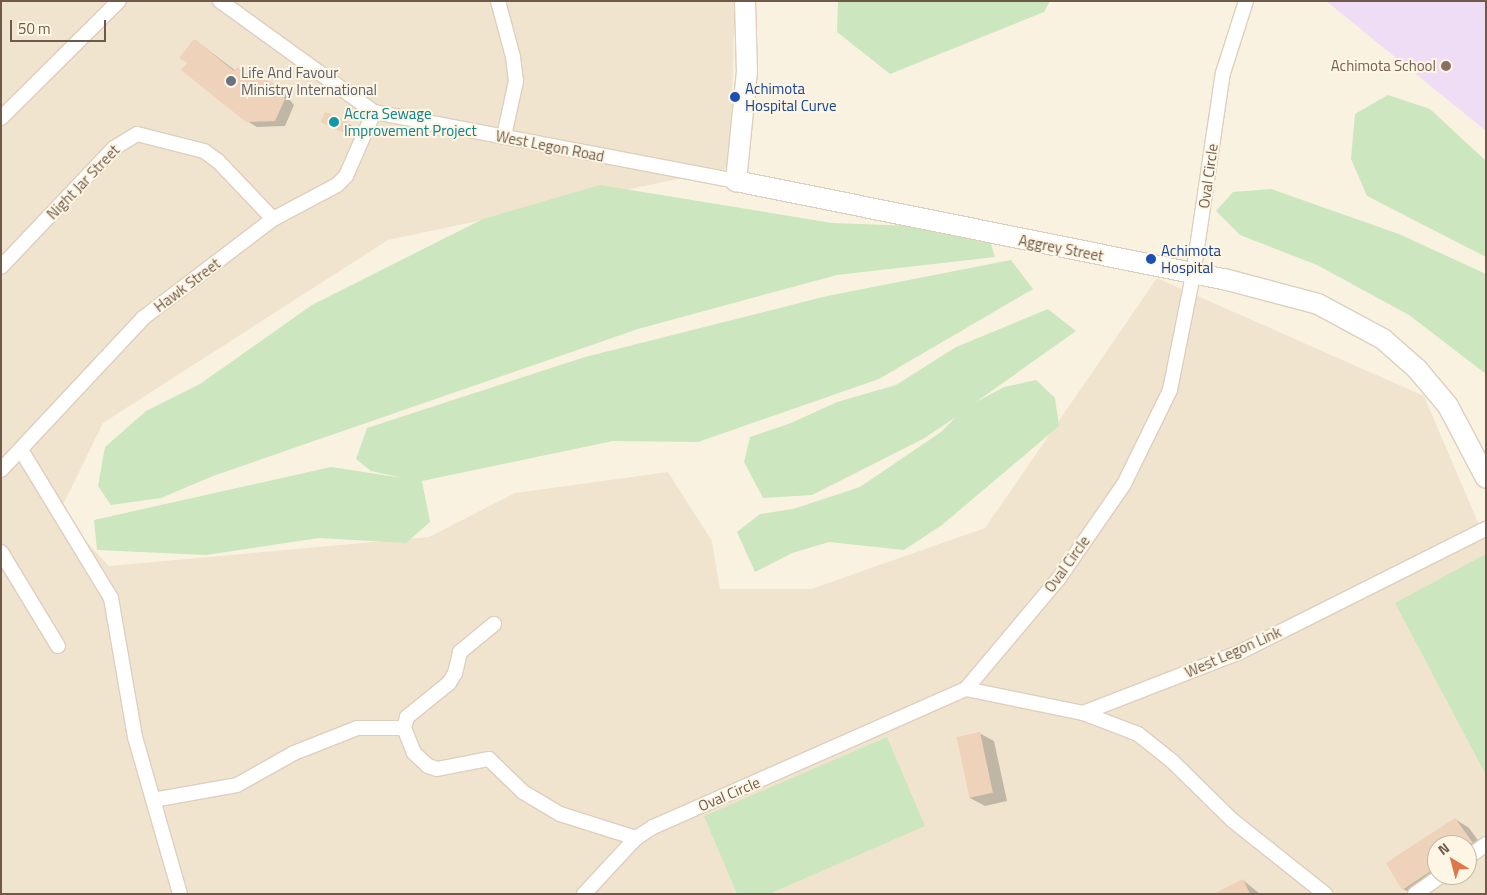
<!DOCTYPE html>
<html>
<head>
<meta charset="utf-8">
<style>
	body { margin:0 }
	#map { position:relative; width:1487px; height:895px; overflow:hidden; background:#faf2e0; font-family:"Titillium Web",sans-serif }
	div>[style] { position:absolute }
	.residential>* { inset:0; background:#f1e4cf }
	.education>* { inset:0; background:#efddf6 }
	.green>* { inset:0; background:#cce6c0 }
	.shadow>* { inset:0; background:#0003 }
	.building>* { inset:0; background:#eed2b9; transform-origin:0 0 }
	.roads { filter:drop-shadow(1px 0 #ddcfbd) drop-shadow(-1px 0 #ddcfbd) drop-shadow(0 1px #ddcfbd) drop-shadow(0 -1px #ddcfbd) }
	.street>* { height:14px; margin:-7px; padding:0 7px; transform-origin:7px; border-radius:7px; background:#fff }
	.secondary>* { height:20px; margin:-10px; padding:0 10px; transform-origin:10px; border-radius:10px; background:#fff }
	.dots>* { width:14px; height:14px; translate:-50% -50%; box-sizing:border-box; border:2px solid #fef6e5; border-radius:50% }
	span { translate:-50% -50%; white-space:nowrap; text-align:center; line-height:1.15; -webkit-text-stroke:4px #fef6e5; paint-order:stroke }
	.education-label { font-size:15px; color:#785e54 }
	.right { translate:-100% -50%; text-align:right }
	.worship-label { font-size:15px; color:#5b616d }
	.left { translate:0 -50%; text-align:left }
	.transit-label { font-size:15px; color:#164399 }
	.culture-label { font-size:15px; color:#0d838f }
	.street-label { font-size:15px; color:#6f5a49 }
	.frame { position:absolute; inset:0; border:2px solid #6f5a49; pointer-events:none }
	.north { position:absolute; left:1427px; top:835px; width:50px; height:50px; box-sizing:border-box; background:#fef6e5; border:1px solid #c5b8a7; border-radius:50%; rotate:323deg; font-size:14px; font-weight:700; line-height:20px; text-align:center; color:#6f5a49 }
	.north::after { content:''; display:block; margin:auto; width:18px; height:22px; background:#dd784c; clip-path:polygon(50% 0,100% 100%,50% 72%,0 100%) }
	.scale { position:absolute; left:10px; top:20px; width:96px; height:22px; box-sizing:border-box; border:2px solid #6f5a49; border-top:0; padding-left:6px; font-size:15px; line-height:18px; white-space:nowrap; color:#6f5a49; -webkit-text-stroke:4px #fef6e5; paint-order:stroke }
</style>
</head>
<body>
<div id="map">
	<div class="residential">
		<div style="clip-path:polygon(evenodd,1px 1px,735px 1px,730px 168px,388px 240px,103px 423px,59px 513px,109px 566px,429px 537px,515px 493px,668px 472px,712px 541px,720px 589px,811px 589px,985px 528px,1157px 278px,1424px 396px,1486px 541px,1486px 894px,1px 894px,1px 1px,1437px 845px,1467px 845px,1467px 875px,1437px 875px,1437px 845px)"></div>
	</div>
	<div class="education">
		<div style="clip-path:polygon(1326px 1px,1486px 1px,1486px 131px)"></div>
	</div>
	<div class="green">
		<div style="clip-path:polygon(838px 1px,1050px 1px,1044px 12px,890px 74px,837px 32px)"></div>
		<div style="clip-path:polygon(1388px 95px,1430px 109px,1486px 161px,1486px 257px,1367px 196px,1351px 159px,1355px 114px)"></div>
		<div style="clip-path:polygon(600px 185px,832px 223px,914px 226px,989px 237px,995px 257px,837px 275px,638px 329px,213px 476px,161px 498px,111px 505px,98px 486px,105px 447px,146px 411px,200px 384px,312px 305px,483px 219px)"></div>
		<div style="clip-path:polygon(1271px 189px,1399px 234px,1486px 274px,1486px 374px,1409px 315px,1317px 265px,1240px 235px,1216px 211px,1233px 192px)"></div>
		<div style="clip-path:polygon(1011px 260px,1033px 289px,879px 379px,698px 442px,613px 441px,422px 481px,430px 522px,406px 543px,319px 538px,206px 555px,97px 550px,94px 520px,331px 467px,403px 478px,371px 471px,356px 459px,367px 428px,585px 357px,827px 296px)"></div>
		<div style="clip-path:polygon(1048px 309px,1076px 331px,976px 402px,1004px 387px,1036px 380px,1055px 398px,1059px 426px,942px 525px,904px 550px,829px 542px,792px 553px,755px 572px,737px 532px,760px 514px,793px 509px,860px 487px,941px 432px,956px 417px,923px 439px,812px 495px,763px 498px,744px 462px,750px 437px,791px 423px,837px 402px,896px 385px,956px 347px)"></div>
		<div style="clip-path:polygon(1484px 555px,1486px 557px,1486px 775px,1395px 603px)"></div>
		<div style="clip-path:polygon(887px 737px,925px 826px,769px 894px,737px 894px,704px 816px)"></div>
	</div>
	<div class="shadow">
		<div style="clip-path:polygon(195px 40px,236px 71px,238px 68px,253px 79px,282px 90px,294px 105px,285px 126px,257px 127px,247px 121px,189px 63px)"></div>
		<div style="clip-path:polygon(347px 123px,354px 127px,351px 135px,329px 126px)"></div>
		<div style="clip-path:polygon(979px 733px,994px 741px,1007px 801px,985px 806px,970px 798px)"></div>
		<div style="clip-path:polygon(1455px 819px,1469px 828px,1486px 851px,1467px 865px,1467px 845px,1437px 845px,1437px 875px,1451px 875px,1423px 894px,1412px 894px,1403px 889px)"></div>
		<div style="clip-path:polygon(1243px 880px,1260px 894px,1224px 894px)"></div>
	</div>
	<div class="building">
		<div style="clip-path:polygon(194px 39px,234px 71px,237px 67px,252px 79px,255px 75px,272px 82px,285px 99px,275px 121px,246px 122px,181px 70px,187px 63px,179px 58px)"></div>
		<div style="left:325px;top:112px;width:25px;height:11px;rotate:23deg"></div>
		<div style="left:980px;top:732px;width:62px;height:24px;rotate:78deg"></div>
		<div style="clip-path:polygon(1455px 818px,1473px 843px,1437px 845px,1437px 867px,1402px 890px,1386px 863px)"></div>
		<div style="clip-path:polygon(1243px 879px,1250px 894px,1213px 894px)"></div>
	</div>
	<div class="roads">
		<div class="street">
			<div style="left:220px;top:1px;width:190px;rotate:35.8deg"></div>
			<div style="left:374px;top:112px;width:369px;rotate:10.8deg"></div>
			<div style="left:498px;top:1px;width:58px;rotate:75deg"></div>
			<div style="left:513px;top:57px;width:24px;rotate:83deg"></div>
			<div style="left:516px;top:81px;width:56px;rotate:102.3deg"></div>
			<div style="left:1px;top:118px;width:166px;rotate:-44.8deg"></div>
			<div style="left:1px;top:267px;width:164px;rotate:-46.5deg"></div>
			<div style="left:114px;top:148px;width:27px;rotate:-31deg"></div>
			<div style="left:137px;top:134px;width:69px;rotate:14.2deg"></div>
			<div style="left:204px;top:151px;width:17px;rotate:36deg"></div>
			<div style="left:218px;top:161px;width:80px;rotate:46.5deg"></div>
			<div style="left:21px;top:450px;width:173px;rotate:58.7deg"></div>
			<div style="left:111px;top:598px;width:141px;rotate:80.2deg"></div>
			<div style="left:135px;top:737px;width:163px;rotate:74deg"></div>
			<div style="left:1px;top:470px;width:208px;rotate:-46.9deg"></div>
			<div style="left:143px;top:318px;width:163px;rotate:-37.3deg"></div>
			<div style="left:273px;top:219px;width:72px;rotate:-28deg"></div>
			<div style="left:337px;top:185px;width:13px;rotate:-45deg"></div>
			<div style="left:346px;top:176px;width:70px;rotate:-66.4deg"></div>
			<div style="left:1px;top:552px;width:110px;rotate:58.8deg"></div>
			<div style="left:494px;top:624px;width:44px;rotate:140.5deg"></div>
			<div style="left:460px;top:652px;width:22px;rotate:103deg"></div>
			<div style="left:455px;top:673px;width:12px;rotate:121deg"></div>
			<div style="left:449px;top:683px;width:54px;rotate:141deg"></div>
			<div style="left:407px;top:717px;width:11px;rotate:105deg"></div>
			<div style="left:404px;top:728px;width:27px;rotate:68deg"></div>
			<div style="left:414px;top:753px;width:19px;rotate:43deg"></div>
			<div style="left:428px;top:766px;width:9px;rotate:18deg"></div>
			<div style="left:437px;top:769px;width:53px;rotate:-10.9deg"></div>
			<div style="left:489px;top:759px;width:47px;rotate:44.1deg"></div>
			<div style="left:523px;top:792px;width:43px;rotate:30.7deg"></div>
			<div style="left:560px;top:814px;width:80px;rotate:17.5deg"></div>
			<div style="left:966px;top:689px;width:119px;rotate:11.6deg"></div>
			<div style="left:1083px;top:713px;width:166px;rotate:-21.2deg"></div>
			<div style="left:1238px;top:653px;width:277px;rotate:-26.6deg"></div>
			<div style="left:1083px;top:713px;width:59px;rotate:20.9deg"></div>
			<div style="left:1138px;top:734px;width:43px;rotate:38.5deg"></div>
			<div style="left:1172px;top:761px;width:84px;rotate:44.5deg"></div>
			<div style="left:1232px;top:820px;width:119px;rotate:38.5deg"></div>
			<div style="left:153px;top:800px;width:85px;rotate:-10.1deg"></div>
			<div style="left:237px;top:785px;width:65px;rotate:-29.3deg"></div>
			<div style="left:294px;top:753px;width:68px;rotate:-21.6deg"></div>
			<div style="left:357px;top:728px;width:47px"></div>
			<div style="left:1467px;top:858px;width:24px;rotate:-36deg"></div>
			<div style="left:584px;top:894px;width:76px;rotate:-47.1deg"></div>
			<div style="left:636px;top:838px;width:20px;rotate:-33deg"></div>
			<div style="left:653px;top:827px;width:342px;rotate:-23.8deg"></div>
			<div style="left:966px;top:689px;width:145px;rotate:-50deg"></div>
			<div style="left:1059px;top:578px;width:114px;rotate:-55.3deg"></div>
			<div style="left:1124px;top:484px;width:105px;rotate:-63.9deg"></div>
			<div style="left:1170px;top:390px;width:117px;rotate:-78.7deg"></div>
			<div style="left:1193px;top:275px;width:204px;rotate:-81.6deg"></div>
			<div style="left:1223px;top:73px;width:76px;rotate:-72.3deg"></div>
			<div style="left:1415px;top:894px;width:33px;rotate:-35deg"></div>
		</div>
		<div class="secondary">
			<div style="left:745px;top:1px;width:70px;rotate:88.4deg"></div>
			<div style="left:747px;top:71px;width:111px;rotate:95.7deg"></div>
			<div style="left:736px;top:181px;width:498px;rotate:11.4deg"></div>
			<div style="left:1224px;top:279px;width:97px;rotate:14.9deg"></div>
			<div style="left:1318px;top:304px;width:74px;rotate:28.3deg"></div>
			<div style="left:1383px;top:339px;width:45px;rotate:41.4deg"></div>
			<div style="left:1417px;top:369px;width:48px;rotate:50deg"></div>
			<div style="left:1448px;top:406px;width:81px;rotate:62.2deg"></div>
		</div>
	</div>
	<div class="dots">
		<div style="left:1446px;top:66px;background:#8d6e63"></div>
		<div style="left:231px;top:81px;background:#6b7280"></div>
		<div style="left:735px;top:97px;background:#1a4fb4"></div>
		<div style="left:334px;top:122px;background:#0f9aa8"></div>
		<div style="left:1151px;top:259px;background:#1a4fb4"></div>
	</div>
	<div class="education-label">
		<span class="right" style="left:1436px;top:66px">Achimota School</span>
	</div>
	<div class="worship-label">
		<span class="left" style="left:241px;top:81px">Life And Favour<br>Ministry International</span>
	</div>
	<div class="transit-label">
		<span class="left" style="left:745px;top:97px">Achimota<br>Hospital Curve</span>
		<span class="left" style="left:1161px;top:259px">Achimota<br>Hospital</span>
	</div>
	<div class="culture-label">
		<span class="left" style="left:344px;top:122px">Accra Sewage<br>Improvement Project</span>
	</div>
	<div class="street-label">
		<span style="left:550px;top:146px;rotate:11deg">West Legon Road</span>
		<span style="left:1208px;top:176px;rotate:-82deg">Oval Circle</span>
		<span style="left:83px;top:182px;rotate:-46deg">Night Jar Street</span>
		<span style="left:1061px;top:248px;rotate:11deg">Aggrey Street</span>
		<span style="left:187px;top:285px;rotate:-37deg">Hawk Street</span>
		<span style="left:1067px;top:564px;rotate:-54deg">Oval Circle</span>
		<span style="left:1233px;top:652px;rotate:-24deg">West Legon Link</span>
		<span style="left:729px;top:794px;rotate:-23deg">Oval Circle</span>
	</div>
	<div class="frame"></div>
	<div class="north">N</div>
	<div class="scale">50 m</div>
</div>
</body>
</html>
